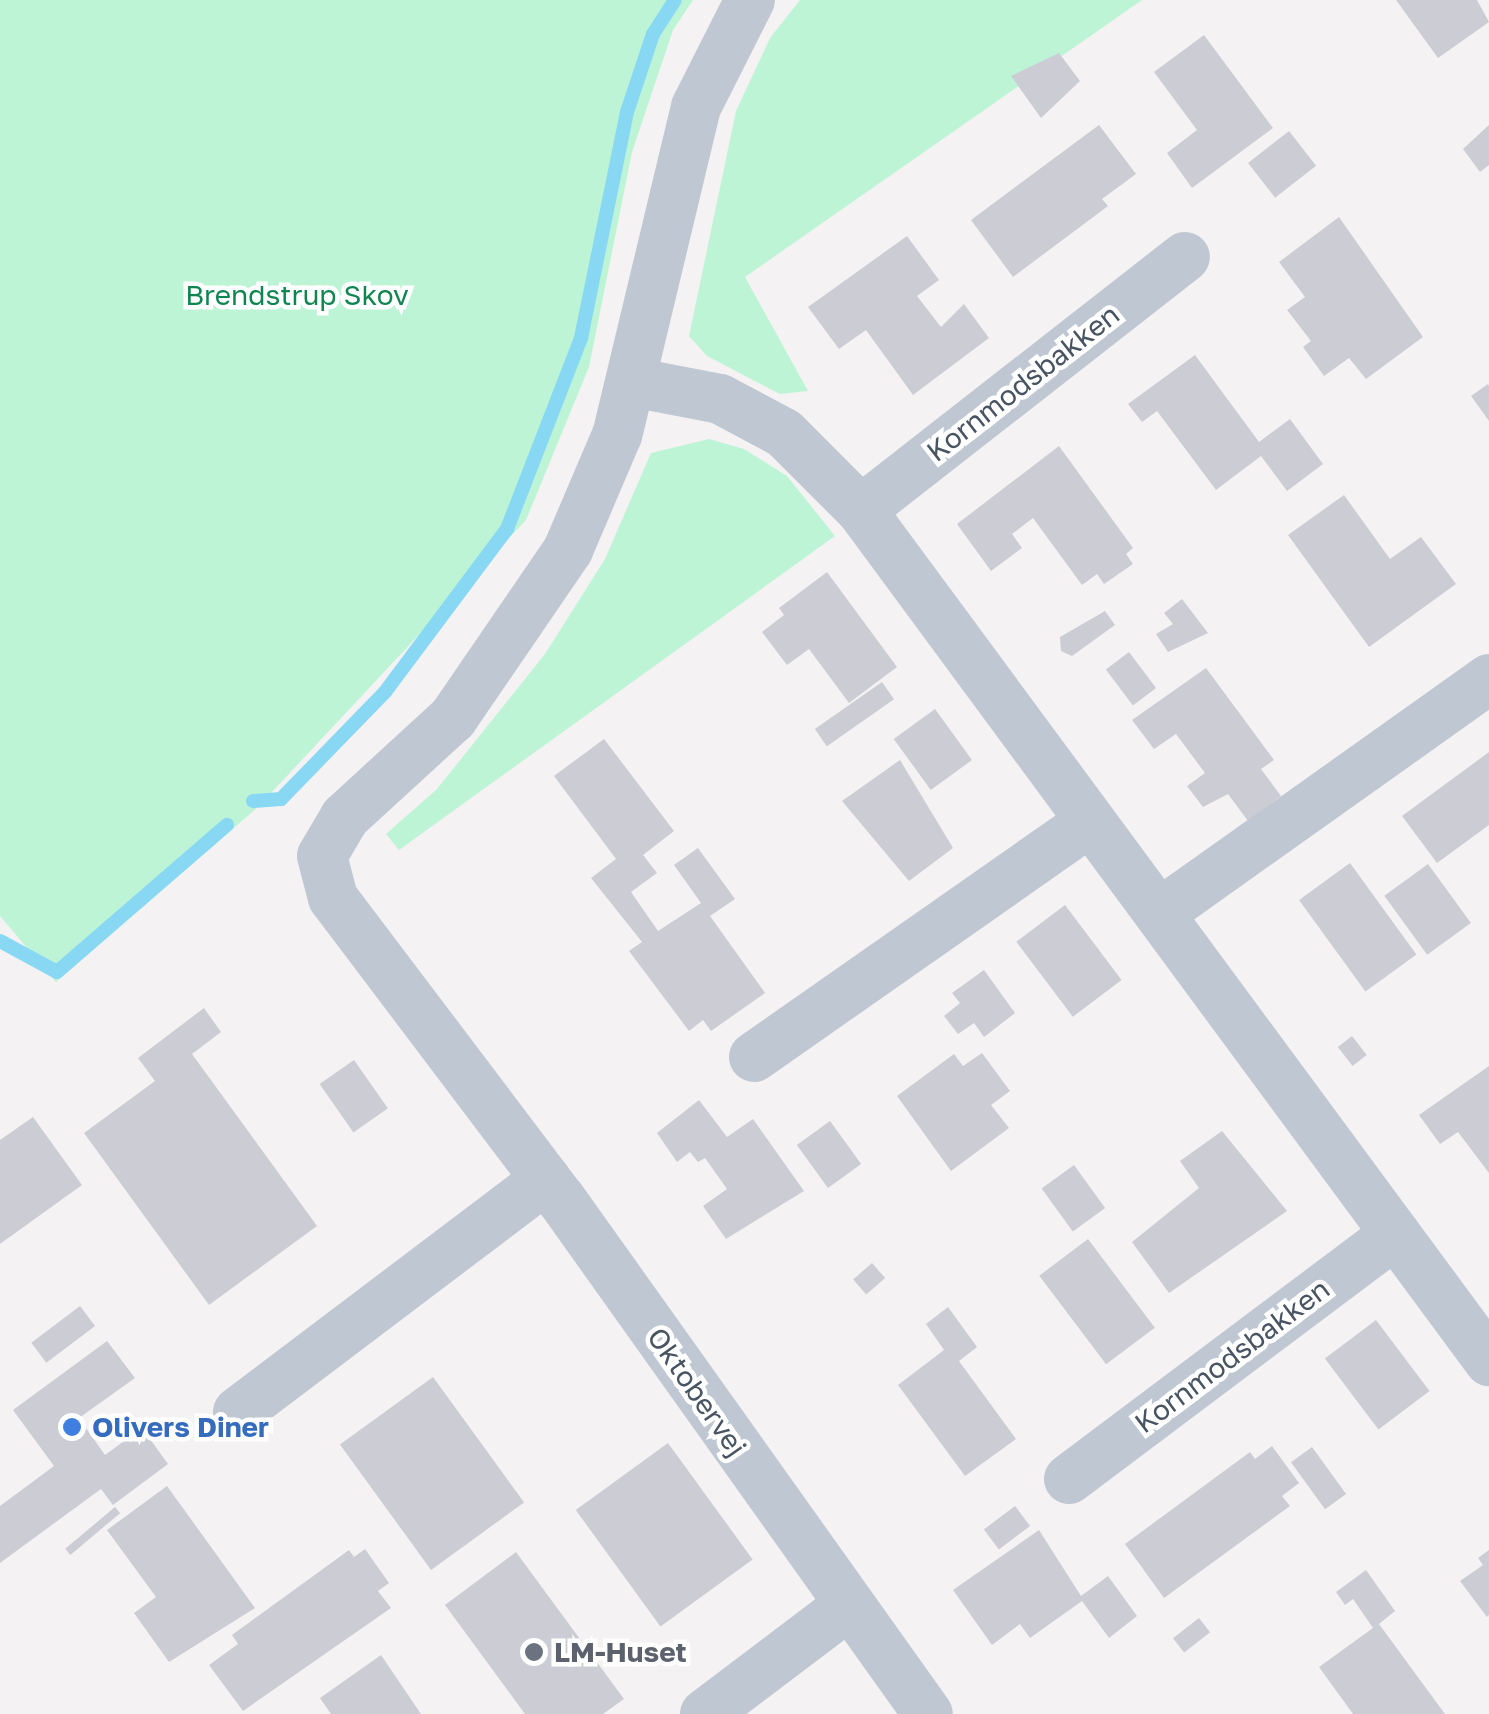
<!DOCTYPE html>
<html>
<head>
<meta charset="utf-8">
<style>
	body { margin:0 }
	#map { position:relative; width:1489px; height:1714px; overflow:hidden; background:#f4f2f2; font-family:"Golos Text",sans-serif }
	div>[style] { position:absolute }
	.green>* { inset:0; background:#bef4d6 }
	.stream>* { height:14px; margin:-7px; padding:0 7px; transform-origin:7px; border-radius:7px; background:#88d8f4 }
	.building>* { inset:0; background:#cccdd4; transform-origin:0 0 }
	.street>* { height:50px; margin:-25px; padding:0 25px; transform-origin:25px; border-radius:25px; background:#bfc8d2 }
	.dots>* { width:28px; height:28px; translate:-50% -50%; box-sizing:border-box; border:5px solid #fff; border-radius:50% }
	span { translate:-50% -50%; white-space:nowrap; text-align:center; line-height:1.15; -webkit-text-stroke:9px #fff; paint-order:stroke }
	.park-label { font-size:28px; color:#0f8651 }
	.street-label { font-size:28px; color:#485461 }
	.shop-label { font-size:28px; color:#366cbe; font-weight:700 }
	.left { translate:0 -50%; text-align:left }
	.worship-label { font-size:28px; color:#5b616d; font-weight:700 }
</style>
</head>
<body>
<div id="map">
	<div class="green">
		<div style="clip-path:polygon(0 0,693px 0,673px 30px,632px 152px,589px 367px,526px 520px,257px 808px,56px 982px,0 916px)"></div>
		<div style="clip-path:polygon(800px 0,1142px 0,745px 277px,808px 391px,780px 394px,707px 356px,689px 336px,736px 111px,770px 38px)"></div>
		<div style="clip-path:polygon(709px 439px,744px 449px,787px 476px,835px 536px,399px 850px,386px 834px,437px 789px,545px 654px,605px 559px,651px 453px)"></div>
	</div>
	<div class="stream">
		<div style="left:253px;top:801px;width:28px;rotate:-4deg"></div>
		<div style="left:281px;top:799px;width:149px;rotate:-45.8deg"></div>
		<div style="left:385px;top:692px;width:204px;rotate:-53.2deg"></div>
		<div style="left:507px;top:529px;width:205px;rotate:-68.8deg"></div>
		<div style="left:581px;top:338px;width:231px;rotate:-78.5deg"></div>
		<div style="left:627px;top:112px;width:82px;rotate:-71.6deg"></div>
		<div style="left:653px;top:34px;width:40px;rotate:-57.1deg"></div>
		<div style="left:0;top:941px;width:65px;rotate:28.5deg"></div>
		<div style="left:57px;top:972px;width:225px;rotate:-40.9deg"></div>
	</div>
	<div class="building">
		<div style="clip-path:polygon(1396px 0,1477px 0,1489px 22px,1438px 58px)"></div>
		<div style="clip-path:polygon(1204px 35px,1273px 128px,1192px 188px,1167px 153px,1197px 130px,1154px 72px)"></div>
		<div style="clip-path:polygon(1059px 53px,1080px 81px,1041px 118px,1011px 76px)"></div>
		<div style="clip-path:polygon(1099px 125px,1136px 174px,1102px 199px,1108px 206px,1013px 277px,971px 220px)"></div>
		<div style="clip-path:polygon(1489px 125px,1489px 165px,1480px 172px,1463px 149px)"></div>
		<div style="left:1289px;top:131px;width:44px;height:52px;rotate:52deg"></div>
		<div style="clip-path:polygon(1339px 217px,1423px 337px,1366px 379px,1349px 358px,1324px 376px,1303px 347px,1311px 341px,1287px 310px,1305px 297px,1279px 262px)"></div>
		<div style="clip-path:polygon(907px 236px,939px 280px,917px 296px,941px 327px,964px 304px,989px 338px,913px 395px,866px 330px,839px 349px,808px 307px)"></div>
		<div style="clip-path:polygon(1195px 355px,1259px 442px,1290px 419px,1323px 464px,1287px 491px,1261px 456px,1216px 490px,1157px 411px,1142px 422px,1128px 404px)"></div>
		<div style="clip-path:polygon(1488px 384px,1489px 386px,1489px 421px,1471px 396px)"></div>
		<div style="clip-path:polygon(1059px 446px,1133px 548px,1126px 554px,1133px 564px,1104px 584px,1097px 574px,1082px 585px,1033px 518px,1012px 534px,1022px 548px,991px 571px,957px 524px)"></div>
		<div style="clip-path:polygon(1344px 495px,1390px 559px,1421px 537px,1456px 584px,1369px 647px,1288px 535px)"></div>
		<div style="clip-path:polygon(827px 572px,897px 667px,849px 703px,809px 649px,787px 665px,762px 632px,784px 615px,779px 608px)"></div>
		<div style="clip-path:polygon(1182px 599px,1208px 633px,1168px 652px,1156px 634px,1173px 624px,1164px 613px)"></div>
		<div style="clip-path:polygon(1105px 611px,1115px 625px,1072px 656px,1061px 651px,1060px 637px)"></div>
		<div style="left:1129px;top:652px;width:45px;height:29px;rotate:53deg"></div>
		<div style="clip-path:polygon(1206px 668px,1274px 760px,1261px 769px,1281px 796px,1248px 821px,1228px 794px,1203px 807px,1187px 786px,1205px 773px,1176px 734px,1154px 749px,1132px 720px)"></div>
		<div style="left:882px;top:682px;width:21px;height:82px;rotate:55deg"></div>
		<div style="left:935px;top:709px;width:63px;height:51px;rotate:54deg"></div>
		<div style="clip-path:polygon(604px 739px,674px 831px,643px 855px,657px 873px,631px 892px,658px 931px,701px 903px,674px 865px,698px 848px,735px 899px,710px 916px,765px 993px,711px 1031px,703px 1020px,689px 1031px,629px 951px,642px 942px,591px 878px,616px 859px,554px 776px)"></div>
		<div style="clip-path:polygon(1489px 752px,1489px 825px,1437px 863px,1402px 816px)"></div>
		<div style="clip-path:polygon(900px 760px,953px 848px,909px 881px,842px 801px)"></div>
		<div style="left:1350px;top:863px;width:113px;height:63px;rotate:54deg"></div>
		<div style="left:1428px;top:864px;width:73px;height:54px;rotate:54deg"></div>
		<div style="left:1065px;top:905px;width:94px;height:61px;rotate:53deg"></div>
		<div style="clip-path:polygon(984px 970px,1015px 1013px,984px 1037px,974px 1023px,958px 1034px,944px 1016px,960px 1003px,952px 993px)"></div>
		<div style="clip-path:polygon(204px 1008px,221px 1032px,192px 1054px,317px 1226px,209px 1305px,84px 1133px,155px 1081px,138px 1058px)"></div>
		<div style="left:1352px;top:1036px;width:24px;height:18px;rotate:52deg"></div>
		<div style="clip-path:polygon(982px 1053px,1010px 1091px,991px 1105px,1009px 1128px,951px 1171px,897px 1096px,954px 1054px,963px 1066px)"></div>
		<div style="left:354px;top:1060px;width:59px;height:42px;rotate:55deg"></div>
		<div style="clip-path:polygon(1489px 1066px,1489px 1173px,1458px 1132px,1440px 1144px,1419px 1115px)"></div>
		<div style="clip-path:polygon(699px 1100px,727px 1137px,753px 1119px,804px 1191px,726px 1239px,703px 1206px,727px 1189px,705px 1158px,698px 1162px,690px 1152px,677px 1162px,657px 1133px)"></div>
		<div style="clip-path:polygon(33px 1117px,82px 1185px,0 1244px,0 1140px)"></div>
		<div style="left:830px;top:1121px;width:53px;height:41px;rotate:54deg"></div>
		<div style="clip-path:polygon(1222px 1131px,1287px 1211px,1169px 1293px,1132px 1242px,1199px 1188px,1180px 1161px)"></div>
		<div style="left:1074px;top:1165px;width:53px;height:40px;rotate:54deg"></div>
		<div style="left:1088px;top:1239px;width:111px;height:61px;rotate:53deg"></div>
		<div style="left:872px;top:1263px;width:20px;height:25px;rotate:49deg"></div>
		<div style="left:80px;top:1306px;width:25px;height:61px;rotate:53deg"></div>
		<div style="clip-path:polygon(948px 1307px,977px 1347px,959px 1361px,1016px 1439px,965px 1476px,898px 1385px,944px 1350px,926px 1324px)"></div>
		<div style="left:1376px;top:1320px;width:89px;height:64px;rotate:53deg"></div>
		<div style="clip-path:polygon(107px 1341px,135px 1378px,79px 1418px,105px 1455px,142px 1428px,168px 1464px,113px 1505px,101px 1489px,0 1563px,0 1506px,54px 1466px,13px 1410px)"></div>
		<div style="left:433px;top:1377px;width:155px;height:115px;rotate:54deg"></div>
		<div style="left:668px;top:1443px;width:144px;height:114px;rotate:54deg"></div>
		<div style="clip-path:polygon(1272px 1446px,1299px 1483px,1282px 1496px,1290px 1506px,1164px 1598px,1125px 1544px,1250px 1452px,1255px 1459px)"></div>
		<div style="left:1312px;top:1447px;width:58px;height:26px;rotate:54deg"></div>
		<div style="clip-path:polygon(167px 1486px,255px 1608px,169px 1662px,134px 1613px,156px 1597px,107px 1530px)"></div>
		<div style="left:1015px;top:1506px;width:25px;height:39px;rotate:53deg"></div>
		<div style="left:115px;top:1507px;width:8px;height:65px;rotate:50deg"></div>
		<div style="clip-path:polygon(1039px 1530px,1081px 1596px,1108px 1576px,1137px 1616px,1109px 1638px,1082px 1601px,1030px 1638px,1020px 1624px,992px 1645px,953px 1590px)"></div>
		<div style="clip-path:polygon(365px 1549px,389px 1583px,378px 1591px,391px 1608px,243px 1711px,209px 1665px,238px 1644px,232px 1635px,349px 1550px,354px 1557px)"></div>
		<div style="clip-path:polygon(1489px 1550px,1489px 1615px,1487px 1617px,1460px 1581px,1483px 1565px,1478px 1558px)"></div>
		<div style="clip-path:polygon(516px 1552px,624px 1699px,603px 1714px,525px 1714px,445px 1605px)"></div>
		<div style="clip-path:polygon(1366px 1570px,1395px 1611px,1379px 1624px,1445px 1714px,1353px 1714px,1319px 1667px,1373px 1628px,1353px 1599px,1345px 1605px,1336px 1592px)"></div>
		<div style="left:1199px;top:1618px;width:18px;height:33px;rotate:52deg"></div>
		<div style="clip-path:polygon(381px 1655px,421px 1714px,331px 1714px,320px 1698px)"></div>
	</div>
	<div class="street">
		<div style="left:750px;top:0;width:120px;rotate:116.8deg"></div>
		<div style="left:696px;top:107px;width:337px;rotate:103.5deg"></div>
		<div style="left:617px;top:435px;width:125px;rotate:113.1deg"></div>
		<div style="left:568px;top:550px;width:204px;rotate:124.4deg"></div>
		<div style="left:453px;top:718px;width:147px;rotate:137.5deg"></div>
		<div style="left:345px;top:817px;width:45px;rotate:120.5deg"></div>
		<div style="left:322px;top:856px;width:43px;rotate:75.3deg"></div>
		<div style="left:333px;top:898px;width:378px;rotate:52.9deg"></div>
		<div style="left:561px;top:1199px;width:632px;rotate:54.53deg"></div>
		<div style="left:632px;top:382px;width:90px;rotate:10.9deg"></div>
		<div style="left:720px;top:399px;width:72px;rotate:28deg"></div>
		<div style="left:784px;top:433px;width:109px;rotate:45deg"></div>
		<div style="left:861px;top:510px;width:1058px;rotate:53.57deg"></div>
		<div style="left:861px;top:510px;width:411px;rotate:-38deg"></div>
		<div style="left:1160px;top:913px;width:404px;rotate:-35.4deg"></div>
		<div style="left:754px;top:1057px;width:406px;rotate:-35deg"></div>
		<div style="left:238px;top:1412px;width:386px;rotate:-37.1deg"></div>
		<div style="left:1069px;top:1479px;width:408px;rotate:-36.9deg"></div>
		<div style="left:705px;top:1714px;width:179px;rotate:-37.1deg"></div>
	</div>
	<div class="dots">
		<div style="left:72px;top:1427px;background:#3f7fe0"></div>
		<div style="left:534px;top:1652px;background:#6b7280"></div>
	</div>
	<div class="park-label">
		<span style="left:297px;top:295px">Brendstrup Skov</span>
	</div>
	<div class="street-label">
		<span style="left:1023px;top:383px;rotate:-38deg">Kornmodsbakken</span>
		<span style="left:1232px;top:1356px;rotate:-37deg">Kornmodsbakken</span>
		<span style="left:697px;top:1392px;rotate:55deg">Oktobervej</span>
	</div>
	<div class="shop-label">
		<span class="left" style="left:92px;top:1427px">Olivers Diner</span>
	</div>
	<div class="worship-label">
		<span class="left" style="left:554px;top:1652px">LM-Huset</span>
	</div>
</div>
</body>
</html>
